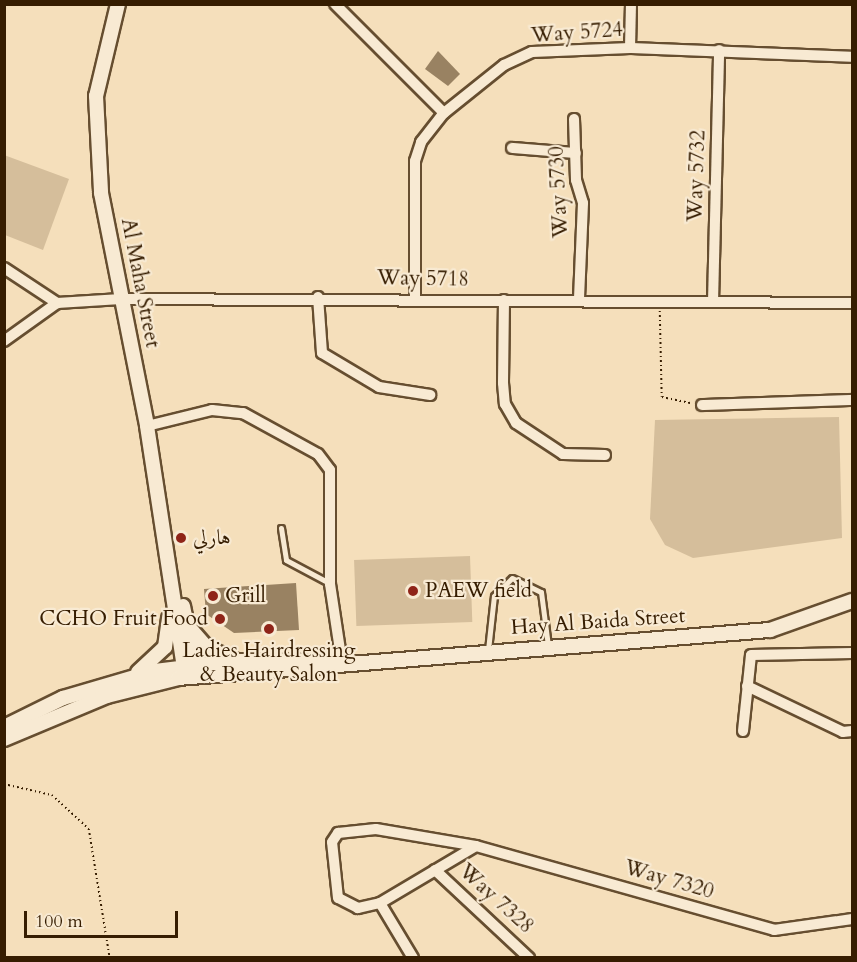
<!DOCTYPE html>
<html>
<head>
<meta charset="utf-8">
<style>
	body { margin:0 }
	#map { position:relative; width:857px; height:962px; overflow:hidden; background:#f5dfbb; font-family:Cardo,Amiri,serif }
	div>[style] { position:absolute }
	.green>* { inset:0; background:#d5be9b; transform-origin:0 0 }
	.building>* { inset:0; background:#998262 }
	.path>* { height:1.5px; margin-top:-0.75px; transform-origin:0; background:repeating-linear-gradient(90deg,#361d01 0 1.5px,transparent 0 4.5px) }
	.roads { filter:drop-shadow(2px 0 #664e30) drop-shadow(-2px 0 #664e30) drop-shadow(0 2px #664e30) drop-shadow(0 -2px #664e30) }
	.lane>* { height:5px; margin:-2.5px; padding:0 2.5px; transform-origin:2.5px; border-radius:2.5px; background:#f8ead3 }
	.street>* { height:10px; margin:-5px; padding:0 5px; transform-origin:5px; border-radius:5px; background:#f8ead3 }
	.secondary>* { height:14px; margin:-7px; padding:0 7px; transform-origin:7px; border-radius:7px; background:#f8ead3 }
	.dots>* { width:16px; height:16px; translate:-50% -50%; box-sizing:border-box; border:3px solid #f8ead3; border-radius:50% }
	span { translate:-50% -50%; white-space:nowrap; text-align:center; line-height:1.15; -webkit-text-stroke:4.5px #f8ead3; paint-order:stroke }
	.street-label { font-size:21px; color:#361d01 }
	.poi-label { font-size:21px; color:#361d01 }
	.left { translate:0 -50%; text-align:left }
	.right { translate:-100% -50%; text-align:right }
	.frame { position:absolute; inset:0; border:6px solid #361d01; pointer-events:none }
	.scale { position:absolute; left:24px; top:911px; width:154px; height:27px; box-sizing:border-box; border:3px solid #361d01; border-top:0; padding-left:8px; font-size:18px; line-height:21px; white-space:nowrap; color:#361d01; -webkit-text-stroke:4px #f8ead3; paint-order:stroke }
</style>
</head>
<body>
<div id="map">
	<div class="green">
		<div style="clip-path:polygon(4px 155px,69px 179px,43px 250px,5px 235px)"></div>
		<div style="clip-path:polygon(839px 417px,842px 538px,693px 558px,665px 545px,650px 519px,655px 420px)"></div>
		<div style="left:470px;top:556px;width:66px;height:116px;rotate:88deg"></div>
	</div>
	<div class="building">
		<div style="clip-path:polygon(438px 51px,460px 74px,448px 86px,425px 69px)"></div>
		<div style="clip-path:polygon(296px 583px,299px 630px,234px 633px,206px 614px,204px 589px)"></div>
	</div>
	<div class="path">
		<div style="left:660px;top:311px;width:86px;rotate:88.7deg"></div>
		<div style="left:662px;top:397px;width:30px;rotate:12deg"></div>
		<div style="left:4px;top:784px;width:49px;rotate:12.9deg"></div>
		<div style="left:52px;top:795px;width:50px;rotate:42.6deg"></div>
		<div style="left:89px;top:829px;width:131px;rotate:80.8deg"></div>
	</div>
	<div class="roads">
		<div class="lane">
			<div style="left:281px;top:528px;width:32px;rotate:81deg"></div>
			<div style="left:286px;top:560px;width:49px;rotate:28.1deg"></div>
			<div style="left:488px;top:650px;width:54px;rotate:-83.7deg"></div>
			<div style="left:494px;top:596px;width:25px;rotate:-45deg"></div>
			<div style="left:512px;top:578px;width:32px;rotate:26deg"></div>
			<div style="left:541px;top:592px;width:54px;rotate:82.6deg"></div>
		</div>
		<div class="street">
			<div style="left:335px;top:4px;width:154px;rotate:45deg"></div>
			<div style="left:630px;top:48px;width:44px;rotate:-88.7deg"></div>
			<div style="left:574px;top:119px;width:61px;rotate:88.1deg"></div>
			<div style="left:576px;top:180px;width:24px;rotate:73deg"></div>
			<div style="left:583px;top:203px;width:97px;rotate:92.4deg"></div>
			<div style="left:512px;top:148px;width:64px;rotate:4.5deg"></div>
			<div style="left:4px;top:268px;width:64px;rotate:33.4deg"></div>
			<div style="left:318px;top:297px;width:56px;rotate:85.9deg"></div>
			<div style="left:322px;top:353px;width:66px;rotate:30.8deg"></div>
			<div style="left:379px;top:387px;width:52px;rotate:8.9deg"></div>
			<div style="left:415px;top:298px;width:137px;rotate:-90deg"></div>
			<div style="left:415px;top:161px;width:20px;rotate:-72deg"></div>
			<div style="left:421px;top:142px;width:37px;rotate:-52deg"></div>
			<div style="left:444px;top:113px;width:77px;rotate:-38.7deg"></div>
			<div style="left:504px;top:65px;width:31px;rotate:-25deg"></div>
			<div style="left:532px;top:52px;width:98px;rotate:-2.3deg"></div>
			<div style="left:630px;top:48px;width:222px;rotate:2.3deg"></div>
			<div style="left:504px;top:300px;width:83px;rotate:90.7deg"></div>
			<div style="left:503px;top:383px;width:21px;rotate:85deg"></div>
			<div style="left:505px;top:404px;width:22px;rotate:60deg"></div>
			<div style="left:516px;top:423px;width:56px;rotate:33.4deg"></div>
			<div style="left:563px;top:454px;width:42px;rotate:1.4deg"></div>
			<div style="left:713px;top:302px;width:252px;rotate:-88.6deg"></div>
			<div style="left:4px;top:341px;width:65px;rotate:-35.6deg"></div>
			<div style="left:57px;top:303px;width:64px;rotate:-3.6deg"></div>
			<div style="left:121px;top:299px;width:731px;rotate:0.31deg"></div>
			<div style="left:702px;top:405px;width:150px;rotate:-1.9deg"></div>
			<div style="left:147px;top:426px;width:67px;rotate:-13.8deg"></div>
			<div style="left:212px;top:410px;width:31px;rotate:6deg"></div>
			<div style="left:243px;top:413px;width:85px;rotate:28.7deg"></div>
			<div style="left:318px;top:454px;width:20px;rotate:53deg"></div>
			<div style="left:330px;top:470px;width:114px;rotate:90deg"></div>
			<div style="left:330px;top:584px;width:80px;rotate:81.4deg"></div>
			<div style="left:747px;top:686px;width:106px;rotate:25.6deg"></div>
			<div style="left:843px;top:732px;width:9px;rotate:-6deg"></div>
			<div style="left:743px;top:731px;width:76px;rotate:-84deg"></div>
			<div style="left:751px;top:655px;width:101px;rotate:-1.1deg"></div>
			<div style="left:476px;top:846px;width:112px;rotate:149.3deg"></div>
			<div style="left:380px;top:903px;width:23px;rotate:167deg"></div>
			<div style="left:358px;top:908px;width:22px;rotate:-153deg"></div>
			<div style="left:338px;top:898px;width:56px;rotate:-96.1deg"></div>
			<div style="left:332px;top:842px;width:11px;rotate:-56deg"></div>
			<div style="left:338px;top:833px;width:38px;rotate:-6deg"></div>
			<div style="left:376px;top:829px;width:101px;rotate:9.6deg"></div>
			<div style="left:476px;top:846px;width:310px;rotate:15.7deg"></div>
			<div style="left:774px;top:930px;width:79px;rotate:-8deg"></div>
			<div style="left:435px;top:870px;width:129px;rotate:43.1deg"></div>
			<div style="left:380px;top:903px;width:64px;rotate:59deg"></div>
		</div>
		<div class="secondary">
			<div style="left:118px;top:4px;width:95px;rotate:103.4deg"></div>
			<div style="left:96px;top:96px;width:97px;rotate:87deg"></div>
			<div style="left:101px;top:193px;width:237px;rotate:78.8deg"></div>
			<div style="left:147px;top:426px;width:237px;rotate:81.3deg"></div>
			<div style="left:183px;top:660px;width:21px;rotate:49deg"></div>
			<div style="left:183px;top:606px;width:51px;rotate:78.7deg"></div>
			<div style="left:193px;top:656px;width:16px;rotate:108deg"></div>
			<div style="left:188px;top:626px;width:29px;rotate:49deg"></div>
			<div style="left:207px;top:648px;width:30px;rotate:24deg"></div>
			<div style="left:138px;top:672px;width:37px;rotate:-43deg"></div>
			<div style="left:165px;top:647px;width:29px;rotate:-82deg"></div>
			<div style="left:4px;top:727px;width:66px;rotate:-26.2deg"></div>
			<div style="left:63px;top:698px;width:96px;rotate:-16.4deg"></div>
			<div style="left:155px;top:671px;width:82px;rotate:-7deg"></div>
			<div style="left:236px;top:661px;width:92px"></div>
			<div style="left:4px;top:739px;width:112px;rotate:-22.7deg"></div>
			<div style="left:107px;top:696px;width:73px;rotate:-14.2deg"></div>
			<div style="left:178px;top:678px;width:594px;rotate:-4.64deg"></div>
			<div style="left:770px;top:630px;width:87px;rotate:-19.5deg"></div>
		</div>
	</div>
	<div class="dots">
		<div style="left:181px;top:538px;background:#8f2418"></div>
		<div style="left:413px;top:591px;background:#8f2418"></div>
		<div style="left:213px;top:596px;background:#8f2418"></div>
		<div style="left:220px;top:619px;background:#8f2418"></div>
		<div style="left:269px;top:629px;background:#8f2418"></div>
	</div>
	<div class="street-label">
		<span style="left:577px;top:33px;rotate:-4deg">Way 5724</span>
		<span style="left:697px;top:176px;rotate:-88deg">Way 5732</span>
		<span style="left:559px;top:192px;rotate:-93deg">Way 5730</span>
		<span style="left:423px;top:279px;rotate:1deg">Way 5718</span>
		<span style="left:140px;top:283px;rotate:79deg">Al Maha Street</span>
		<span style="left:598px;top:622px;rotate:-4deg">Hay Al Baida Street</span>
		<span style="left:669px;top:880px;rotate:16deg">Way 7320</span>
		<span style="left:496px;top:899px;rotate:42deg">Way 7328</span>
	</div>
	<div class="poi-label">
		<span class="left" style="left:193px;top:538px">هارلي</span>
		<span class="left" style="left:425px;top:591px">PAEW field</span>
		<span class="left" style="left:225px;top:596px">Grill</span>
		<span class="right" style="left:208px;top:619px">CCHO Fruit Food</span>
		<span style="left:269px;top:663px">Ladies Hairdressing<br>&amp; Beauty Salon</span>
	</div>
	<div class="frame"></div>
	<div class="scale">100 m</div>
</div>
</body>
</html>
